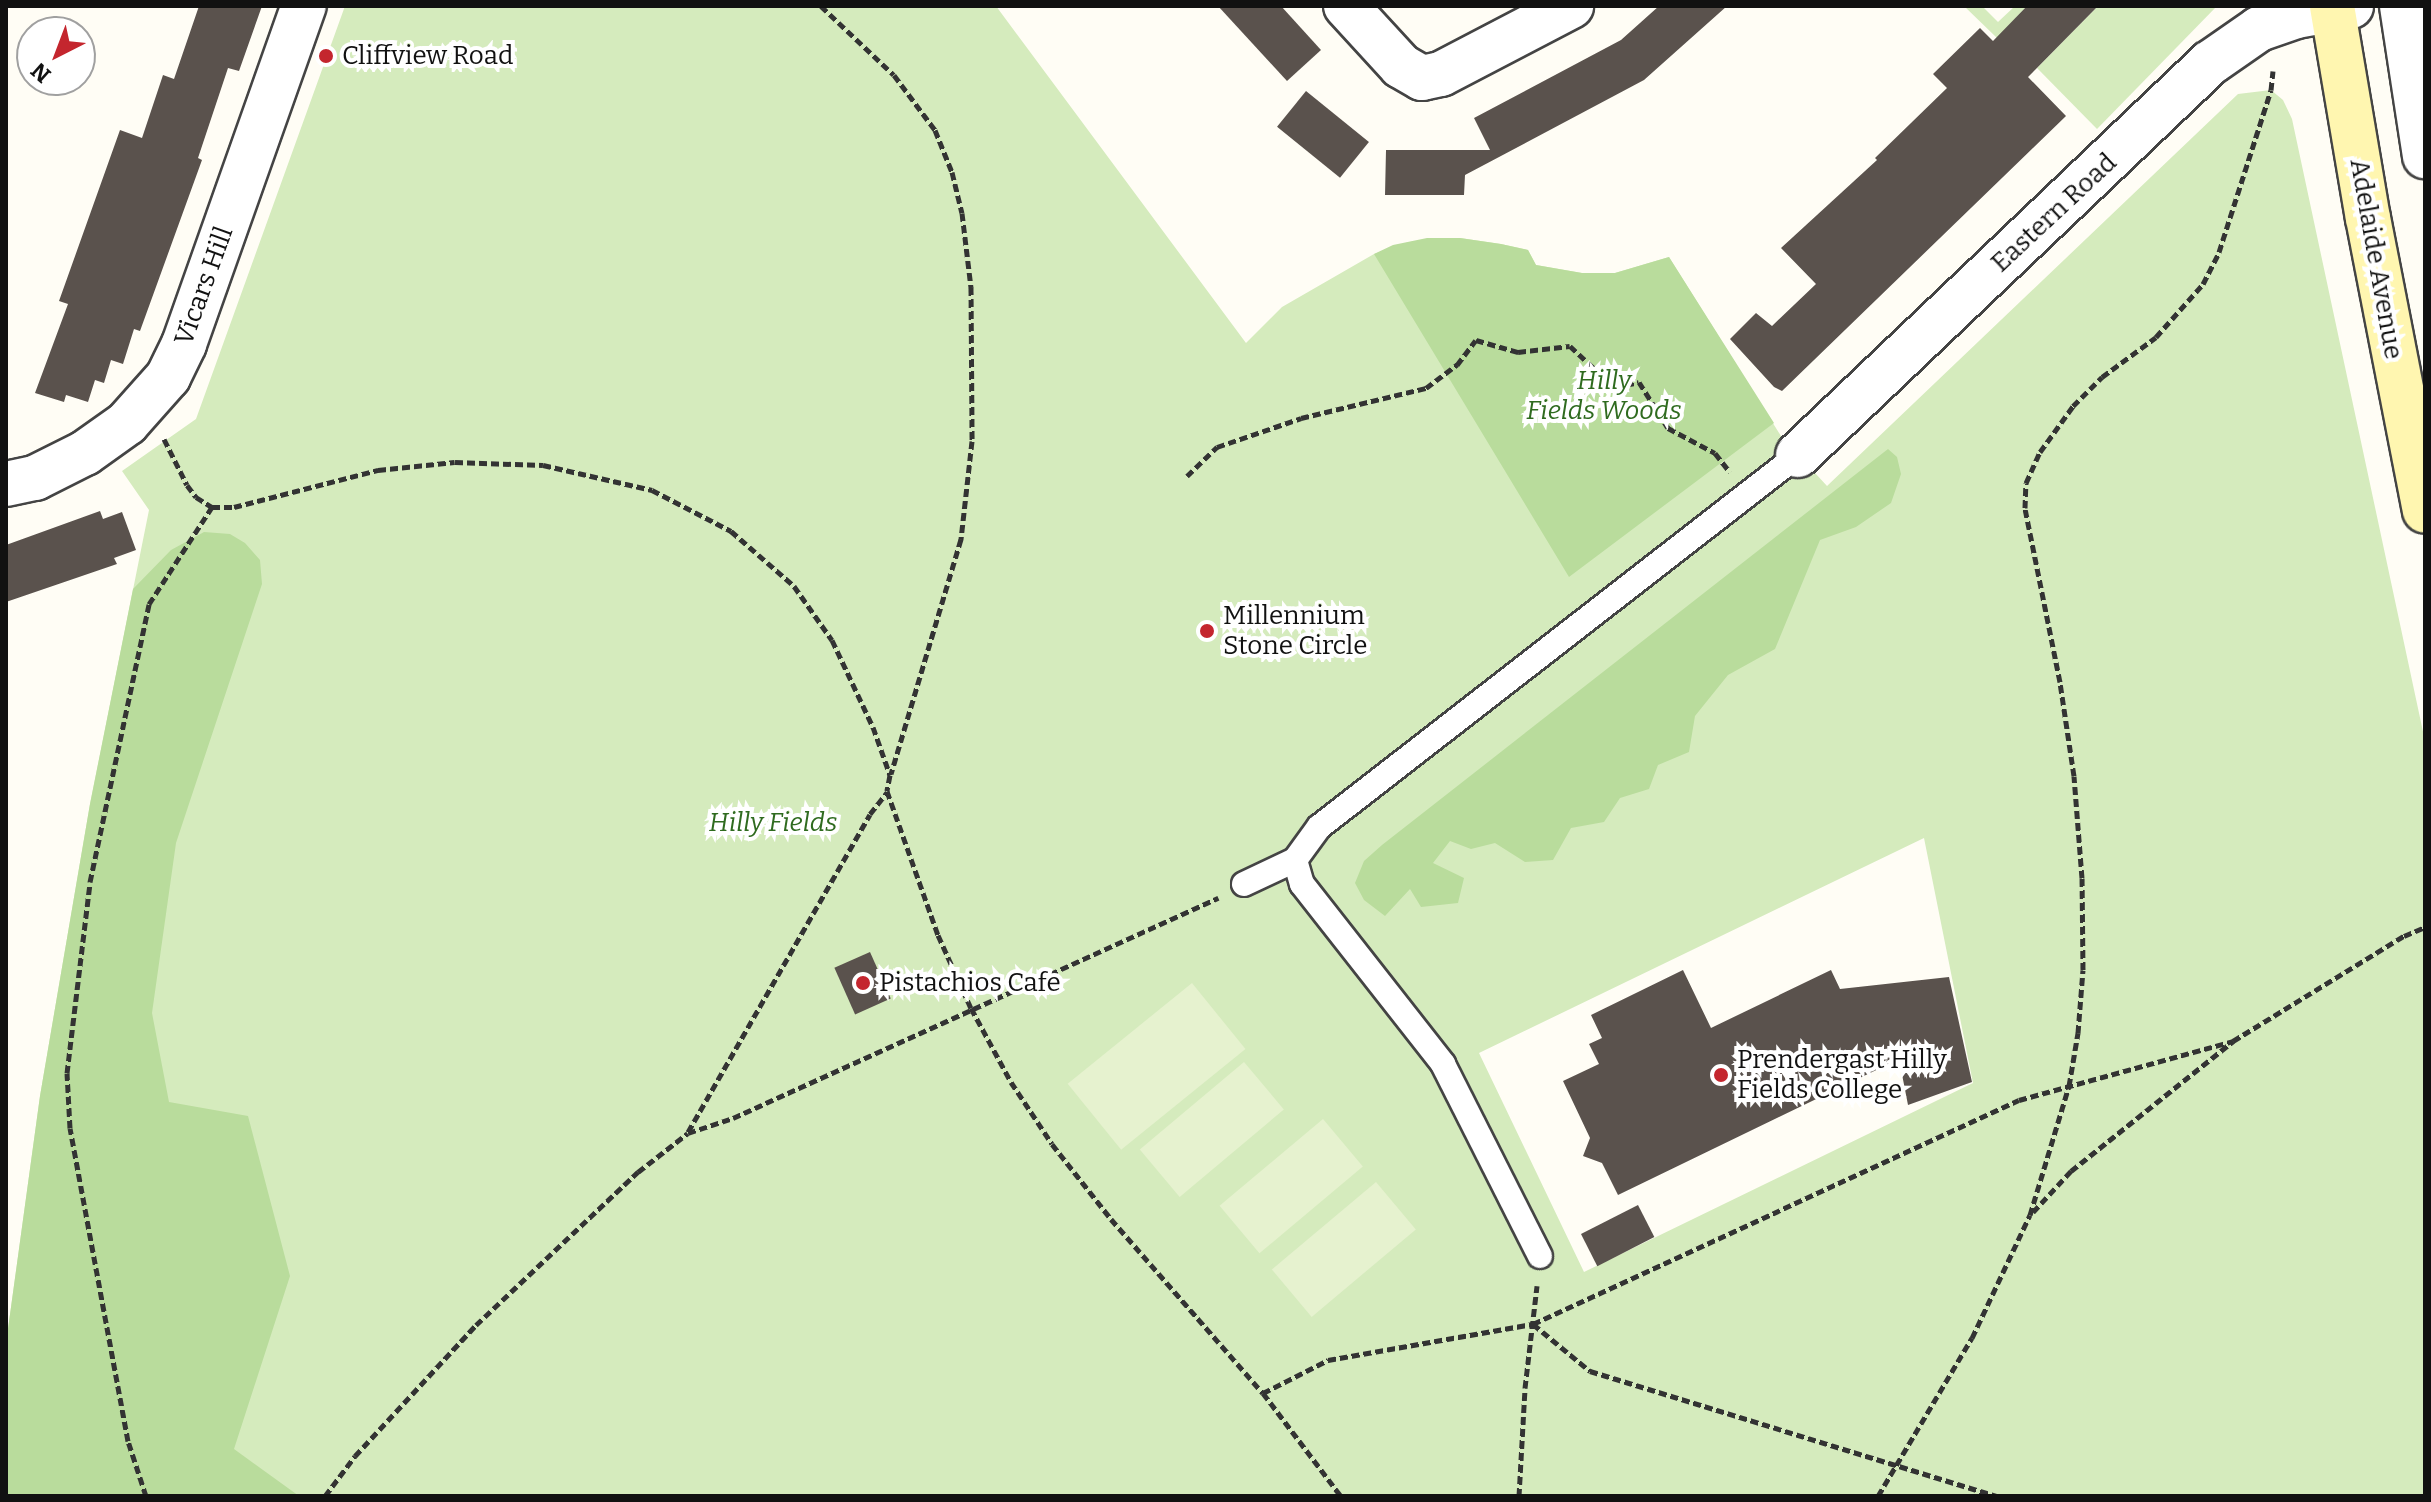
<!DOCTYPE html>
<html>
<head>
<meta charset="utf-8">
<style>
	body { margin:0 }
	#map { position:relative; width:2431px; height:1502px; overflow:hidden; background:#fffdf5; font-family:Bitter,serif }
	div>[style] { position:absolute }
	.green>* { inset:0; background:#d5ebbd }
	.forest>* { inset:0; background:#b9dc9c }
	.pitch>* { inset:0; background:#e6f2cf; transform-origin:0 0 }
	.building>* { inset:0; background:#5a524d; transform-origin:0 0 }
	.path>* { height:5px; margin-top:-2.5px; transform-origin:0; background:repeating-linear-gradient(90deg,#333 0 8px,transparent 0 12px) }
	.roads { filter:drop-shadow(2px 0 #444) drop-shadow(-2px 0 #444) drop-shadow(0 2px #444) drop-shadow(0 -2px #444) }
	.service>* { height:24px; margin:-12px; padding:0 12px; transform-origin:12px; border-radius:12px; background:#fff }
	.minor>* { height:44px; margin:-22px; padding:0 22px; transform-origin:22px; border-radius:22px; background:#fff }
	.secondary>* { height:44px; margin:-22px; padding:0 22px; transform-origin:22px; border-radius:22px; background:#fff6b0 }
	.dots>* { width:22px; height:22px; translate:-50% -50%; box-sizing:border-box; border:4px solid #fff; border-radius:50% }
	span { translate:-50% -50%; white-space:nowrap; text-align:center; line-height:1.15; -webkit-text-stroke:8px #fff; paint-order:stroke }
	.poi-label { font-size:26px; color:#111 }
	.left { translate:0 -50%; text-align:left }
	.street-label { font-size:26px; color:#111 }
	.park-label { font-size:26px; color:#2f6b1f; font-style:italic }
	.frame { position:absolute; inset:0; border:8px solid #111; pointer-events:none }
	.north { position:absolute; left:16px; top:16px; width:80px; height:80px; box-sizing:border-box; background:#fff; border:2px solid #a0a0a0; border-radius:50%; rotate:222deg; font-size:22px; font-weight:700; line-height:32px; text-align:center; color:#111 }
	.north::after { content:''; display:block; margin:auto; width:28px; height:36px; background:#c4262e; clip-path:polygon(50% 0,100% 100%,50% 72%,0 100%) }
</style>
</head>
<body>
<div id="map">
	<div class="green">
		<div style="clip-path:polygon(evenodd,345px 6px,996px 6px,1246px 343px,1282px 307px,1374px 254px,1409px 242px,1460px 238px,1501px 244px,1528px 250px,1536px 265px,1582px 273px,1615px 273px,1669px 257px,1781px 436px,1827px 486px,2238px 94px,2271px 90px,2283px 100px,2292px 119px,2425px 741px,2425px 1496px,6px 1496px,8px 1329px,40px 1096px,90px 804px,149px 510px,122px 471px,196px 419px,345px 6px,1924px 838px,1973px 1083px,1584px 1272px,1479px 1053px,1924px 838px)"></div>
		<div style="clip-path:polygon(1964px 6px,1982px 6px,1998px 22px,2015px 6px,2027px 6px,1997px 38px)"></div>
		<div style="clip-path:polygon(2098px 6px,2217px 6px,2097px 129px,2037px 68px)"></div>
	</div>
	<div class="forest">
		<div style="clip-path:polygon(1427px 238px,1460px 238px,1501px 244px,1528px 250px,1536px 265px,1582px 273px,1615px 273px,1669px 257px,1774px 423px,1569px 577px,1374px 254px,1393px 245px)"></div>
		<div style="clip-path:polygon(1888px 449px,1897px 457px,1901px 474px,1891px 503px,1856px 527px,1820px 540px,1775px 649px,1728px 675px,1695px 716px,1689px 752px,1658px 765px,1649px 789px,1620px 798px,1604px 822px,1571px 828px,1553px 860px,1525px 862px,1495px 843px,1471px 849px,1450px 841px,1433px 863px,1464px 878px,1458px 903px,1421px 907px,1410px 889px,1385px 916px,1364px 900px,1355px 883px,1364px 861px,1382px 845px)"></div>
		<div style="clip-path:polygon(204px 532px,230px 534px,245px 543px,260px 560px,262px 584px,176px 843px,152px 1013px,169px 1102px,248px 1116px,290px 1276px,234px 1449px,299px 1496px,6px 1496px,8px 1329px,40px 1096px,90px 804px,133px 589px,171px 550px)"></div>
	</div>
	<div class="pitch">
		<div style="left:1192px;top:983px;width:85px;height:160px;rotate:51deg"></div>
		<div style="left:1244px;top:1062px;width:62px;height:136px;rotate:50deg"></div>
		<div style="left:1323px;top:1119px;width:62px;height:135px;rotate:50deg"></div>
		<div style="left:1376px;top:1182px;width:62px;height:136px;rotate:50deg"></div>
	</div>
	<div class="building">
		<div style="clip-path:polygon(199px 6px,262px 6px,239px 71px,228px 68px,198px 158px,202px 160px,140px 331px,134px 329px,123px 364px,111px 360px,104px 383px,95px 380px,88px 402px,66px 395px,64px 402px,35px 393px,68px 304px,59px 301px,120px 130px,142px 138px,163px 75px,174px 79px)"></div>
		<div style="clip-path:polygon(1218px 6px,1281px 6px,1321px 50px,1287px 81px)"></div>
		<div style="clip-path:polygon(1659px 6px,1727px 6px,1644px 80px,1465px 175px,1464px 195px,1385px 195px,1386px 150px,1490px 150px,1474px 118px,1621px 40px)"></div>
		<div style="clip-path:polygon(2027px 6px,2098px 6px,2028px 77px,2066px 116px,1782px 391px,1774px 387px,1730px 339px,1756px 313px,1772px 326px,1816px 284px,1781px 248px,1877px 160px,1875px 158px,1947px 88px,1933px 74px,1980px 28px,1993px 41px)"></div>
		<div style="left:1306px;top:91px;width:81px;height:46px;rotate:39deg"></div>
		<div style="clip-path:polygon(100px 511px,103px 519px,122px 512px,136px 550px,114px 558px,117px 564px,6px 602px,6px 545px)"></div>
		<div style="left:870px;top:952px;width:51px;height:39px;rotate:66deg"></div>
		<div style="clip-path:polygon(1683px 970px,1711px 1028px,1831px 970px,1840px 989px,1949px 977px,1972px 1082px,1908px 1105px,1899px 1059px,1618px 1195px,1602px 1163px,1583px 1156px,1590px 1138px,1563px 1081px,1599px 1064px,1589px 1044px,1602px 1038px,1591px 1015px)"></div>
		<div style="left:1638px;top:1205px;width:36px;height:64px;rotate:63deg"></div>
	</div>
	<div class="path">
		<div style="left:821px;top:6px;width:100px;rotate:43.4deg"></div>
		<div style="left:894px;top:75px;width:69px;rotate:53.3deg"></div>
		<div style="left:935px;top:130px;width:45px;rotate:68deg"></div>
		<div style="left:952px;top:172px;width:42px;rotate:76.3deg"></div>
		<div style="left:962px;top:213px;width:75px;rotate:83.1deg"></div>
		<div style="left:971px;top:287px;width:154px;rotate:89.6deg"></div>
		<div style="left:972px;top:441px;width:99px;rotate:96.4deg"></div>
		<div style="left:961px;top:539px;width:245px;rotate:106.6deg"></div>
		<div style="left:164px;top:439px;width:51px;rotate:63.4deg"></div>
		<div style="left:187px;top:485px;width:15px;rotate:53deg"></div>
		<div style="left:196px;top:497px;width:19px;rotate:32deg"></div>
		<div style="left:212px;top:507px;width:22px"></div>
		<div style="left:234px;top:507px;width:149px;rotate:-14.4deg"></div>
		<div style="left:378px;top:470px;width:77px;rotate:-5.9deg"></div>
		<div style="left:455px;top:462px;width:88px;rotate:2deg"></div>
		<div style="left:543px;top:465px;width:112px;rotate:12.9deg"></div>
		<div style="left:652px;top:490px;width:89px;rotate:27.4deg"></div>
		<div style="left:731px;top:531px;width:84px;rotate:41.1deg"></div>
		<div style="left:794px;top:586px;width:66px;rotate:54.9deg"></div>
		<div style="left:832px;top:640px;width:96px;rotate:64.8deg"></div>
		<div style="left:873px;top:727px;width:51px;rotate:70.5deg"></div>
		<div style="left:890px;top:775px;width:16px;rotate:101deg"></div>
		<div style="left:887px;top:791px;width:153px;rotate:70.5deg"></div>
		<div style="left:938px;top:935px;width:80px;rotate:65.7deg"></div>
		<div style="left:971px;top:1008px;width:84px;rotate:61.6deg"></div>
		<div style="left:1011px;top:1082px;width:74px;rotate:56.5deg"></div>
		<div style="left:1052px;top:1144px;width:95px;rotate:51.8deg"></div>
		<div style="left:1111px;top:1219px;width:231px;rotate:48.9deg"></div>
		<div style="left:1263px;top:1393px;width:129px;rotate:52.9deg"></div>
		<div style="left:1187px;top:476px;width:42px;rotate:-44deg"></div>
		<div style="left:1217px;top:447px;width:89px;rotate:-19deg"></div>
		<div style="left:1301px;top:418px;width:129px;rotate:-13.5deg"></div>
		<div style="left:1426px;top:388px;width:39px;rotate:-37deg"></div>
		<div style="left:1457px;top:365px;width:31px;rotate:-53deg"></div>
		<div style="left:1476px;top:340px;width:44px;rotate:15.9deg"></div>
		<div style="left:1518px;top:352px;width:52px;rotate:-6.6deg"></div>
		<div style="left:1570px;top:346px;width:60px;rotate:43deg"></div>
		<div style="left:1614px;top:387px;width:25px;rotate:-11deg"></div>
		<div style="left:1639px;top:382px;width:54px;rotate:57.8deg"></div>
		<div style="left:1668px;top:428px;width:53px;rotate:28deg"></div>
		<div style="left:1715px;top:453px;width:24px;rotate:52deg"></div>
		<div style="left:688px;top:1132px;width:366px;rotate:-60.2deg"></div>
		<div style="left:870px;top:814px;width:28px;rotate:-52deg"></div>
		<div style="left:2033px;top:1212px;width:56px;rotate:-47.2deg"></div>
		<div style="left:2071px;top:1171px;width:208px;rotate:-38.7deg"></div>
		<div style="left:2233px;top:1041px;width:201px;rotate:-31.6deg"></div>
		<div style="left:2404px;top:936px;width:23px;rotate:-23deg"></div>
		<div style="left:1533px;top:1324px;width:74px;rotate:39.5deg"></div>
		<div style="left:1590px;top:1371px;width:426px;rotate:17.1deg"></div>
		<div style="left:1263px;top:1393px;width:73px;rotate:-26.9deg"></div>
		<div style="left:1328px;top:1360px;width:208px;rotate:-10deg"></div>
		<div style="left:1533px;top:1324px;width:535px;rotate:-24.75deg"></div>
		<div style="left:2019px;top:1100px;width:222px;rotate:-15.4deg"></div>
		<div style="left:146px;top:1496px;width:58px;rotate:-108.1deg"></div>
		<div style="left:128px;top:1441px;width:318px;rotate:-100.5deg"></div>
		<div style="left:70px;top:1128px;width:55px;rotate:-93.1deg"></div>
		<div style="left:67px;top:1073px;width:192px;rotate:-83.1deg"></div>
		<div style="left:90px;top:882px;width:284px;rotate:-78deg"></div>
		<div style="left:149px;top:604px;width:116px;rotate:-57deg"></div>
		<div style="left:325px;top:1496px;width:50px;rotate:-53.1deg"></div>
		<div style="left:355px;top:1456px;width:178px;rotate:-47.3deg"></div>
		<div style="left:476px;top:1325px;width:223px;rotate:-43.4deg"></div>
		<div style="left:638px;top:1172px;width:63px;rotate:-38deg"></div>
		<div style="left:688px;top:1133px;width:47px;rotate:-18.4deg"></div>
		<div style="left:733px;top:1118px;width:533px;rotate:-24.4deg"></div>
		<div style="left:1519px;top:1496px;width:108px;rotate:-86.8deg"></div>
		<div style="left:1525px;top:1388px;width:103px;rotate:-83.3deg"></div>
		<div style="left:1878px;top:1496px;width:184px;rotate:-59.3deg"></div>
		<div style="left:1972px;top:1338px;width:136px;rotate:-64.8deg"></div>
		<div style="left:2030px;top:1215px;width:135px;rotate:-73.2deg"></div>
		<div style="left:2069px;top:1086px;width:54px;rotate:-80.4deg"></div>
		<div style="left:2078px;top:1033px;width:63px;rotate:-85.5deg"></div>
		<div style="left:2083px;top:970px;width:92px;rotate:-90.6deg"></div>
		<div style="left:2082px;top:878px;width:102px;rotate:-94.5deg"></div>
		<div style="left:2074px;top:776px;width:95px;rotate:-98.5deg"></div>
		<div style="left:2060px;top:682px;width:177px;rotate:-101.4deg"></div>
		<div style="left:2025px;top:508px;width:25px;rotate:-88deg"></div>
		<div style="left:2026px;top:483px;width:34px;rotate:-66deg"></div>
		<div style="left:2040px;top:452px;width:57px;rotate:-54.3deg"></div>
		<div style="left:2073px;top:406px;width:41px;rotate:-45deg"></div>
		<div style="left:2102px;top:377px;width:67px;rotate:-36.5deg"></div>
		<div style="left:2156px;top:337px;width:71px;rotate:-48.4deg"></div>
		<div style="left:2203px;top:284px;width:36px;rotate:-63deg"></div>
		<div style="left:2219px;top:252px;width:170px;rotate:-72.2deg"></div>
		<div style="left:2271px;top:90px;width:19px;rotate:-84deg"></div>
	</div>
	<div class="roads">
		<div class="service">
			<div style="left:1295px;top:860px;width:25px;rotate:74deg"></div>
			<div style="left:1302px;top:884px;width:229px;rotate:51.9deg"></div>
			<div style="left:1443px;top:1064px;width:215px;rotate:63.2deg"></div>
			<div style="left:1244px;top:884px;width:56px;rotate:-25.2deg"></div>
			<div style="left:1295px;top:860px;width:41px;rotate:-54deg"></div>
			<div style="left:1319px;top:827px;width:606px;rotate:-37.83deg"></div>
		</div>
		<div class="minor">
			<div style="left:1346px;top:6px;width:81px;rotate:47.5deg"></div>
			<div style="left:1401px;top:66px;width:24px;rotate:30deg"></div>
			<div style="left:1422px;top:78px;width:19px;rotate:-12deg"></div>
			<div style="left:1441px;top:74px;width:147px;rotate:-27.6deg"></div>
			<div style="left:2402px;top:6px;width:152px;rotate:81.3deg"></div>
			<div style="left:1798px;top:455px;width:569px;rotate:-43.58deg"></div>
			<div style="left:2210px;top:63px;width:60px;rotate:-34.8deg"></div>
			<div style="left:2259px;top:29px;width:39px;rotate:-19deg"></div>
			<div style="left:2296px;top:16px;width:56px;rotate:-10.3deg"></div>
			<div style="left:6px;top:484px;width:30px;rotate:-12deg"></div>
			<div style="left:35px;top:478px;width:56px;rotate:-26.6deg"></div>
			<div style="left:85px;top:453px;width:52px;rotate:-35.5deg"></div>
			<div style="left:127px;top:423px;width:62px;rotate:-48.3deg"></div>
			<div style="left:168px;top:377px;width:37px;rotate:-64deg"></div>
			<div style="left:184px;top:344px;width:359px;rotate:-70.5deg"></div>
		</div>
		<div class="secondary">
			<div style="left:2332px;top:6px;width:215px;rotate:80.4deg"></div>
			<div style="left:2368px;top:218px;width:298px;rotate:79deg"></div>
		</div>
	</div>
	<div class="dots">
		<div style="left:326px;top:56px;background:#c4262e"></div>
		<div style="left:1207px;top:631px;background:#c4262e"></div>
		<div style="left:863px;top:983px;background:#c4262e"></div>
		<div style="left:1721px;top:1075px;background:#c4262e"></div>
	</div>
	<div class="poi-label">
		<span class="left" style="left:342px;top:56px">Cliffview Road</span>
		<span class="left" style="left:1223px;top:631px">Millennium<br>Stone Circle</span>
		<span class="left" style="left:879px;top:983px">Pistachios Cafe</span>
		<span class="left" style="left:1737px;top:1075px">Prendergast Hilly<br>Fields College</span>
	</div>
	<div class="street-label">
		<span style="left:2054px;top:213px;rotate:-43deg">Eastern Road</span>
		<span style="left:2376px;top:259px;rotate:80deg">Adelaide Avenue</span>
		<span style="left:204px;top:286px;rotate:-70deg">Vicars Hill</span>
	</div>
	<div class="park-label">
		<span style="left:1604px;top:396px">Hilly<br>Fields Woods</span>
		<span style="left:773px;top:823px">Hilly Fields</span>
	</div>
	<div class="frame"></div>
	<div class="north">N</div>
</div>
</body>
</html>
